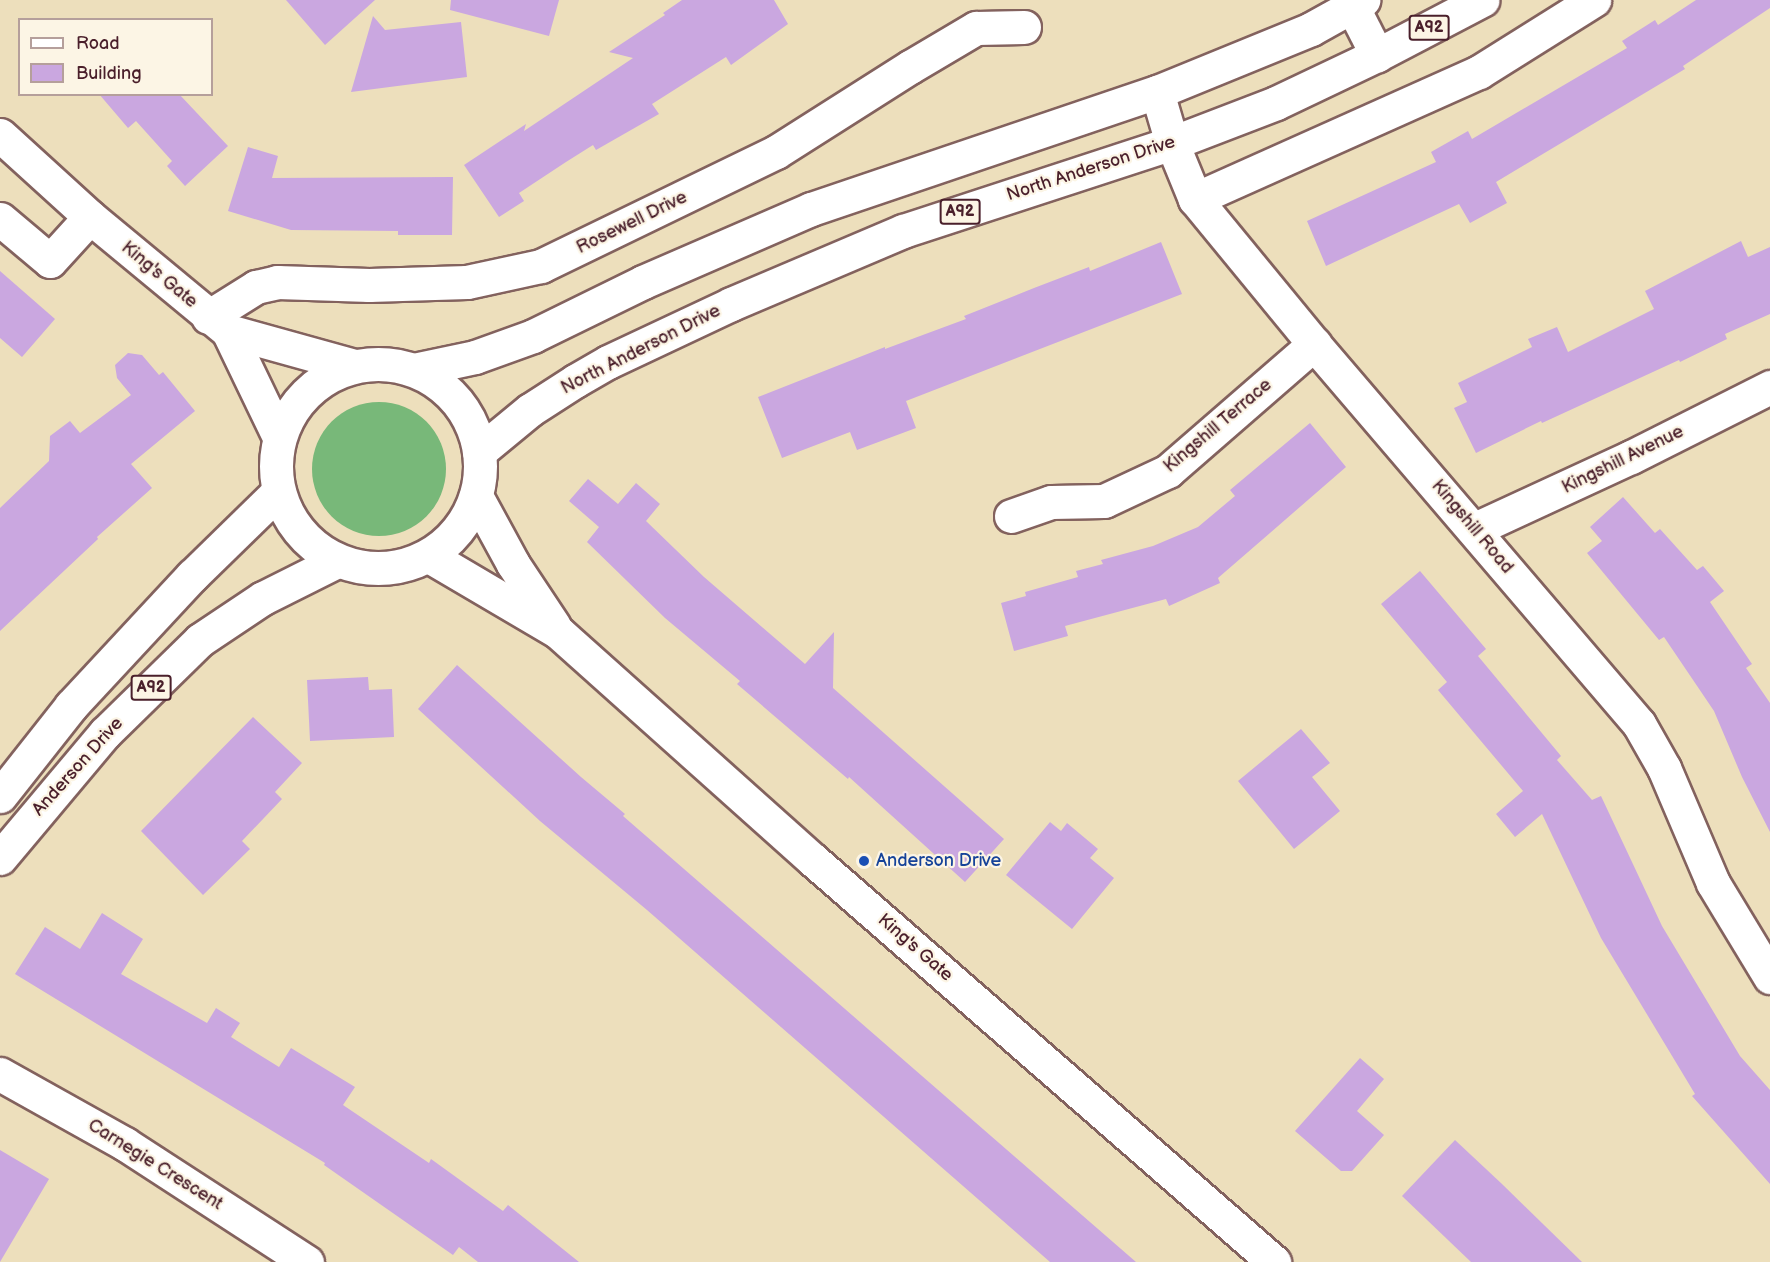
<!DOCTYPE html>
<html>
<head>
<meta charset="utf-8">
<style>
	body { margin:0 }
	#map { position:relative; width:1770px; height:1262px; overflow:hidden; background:#eddfbc; font-family:"Balsamiq Sans",sans-serif }
	div>[style] { position:absolute }
	.forest>* { inset:0; background:#78b879 }
	.round { border-radius:50% }
	.building>* { inset:0; background:#caa7e0 }
	.roads { filter:drop-shadow(2px 0 #83625e) drop-shadow(-2px 0 #83625e) drop-shadow(0 2px #83625e) drop-shadow(0 -2px #83625e) }
	.street>* { height:33px; margin:-16.5px; padding:0 16.5px; transform-origin:16.5px; border-radius:16.5px; background:#fff }
	.secondary>* { height:33px; margin:-16.5px; padding:0 16.5px; transform-origin:16.5px; border-radius:16.5px; background:#fff }
	.primary>* { height:33px; margin:-16.5px; padding:0 16.5px; transform-origin:16.5px; border-radius:16.5px; background:#fff }
	.primary>.ring { margin:-16.5px; padding:0; box-sizing:content-box; background:none; border:33px solid #fff; border-radius:50% }
	.dots>* { width:16px; height:16px; translate:-50% -50%; box-sizing:border-box; border:3px solid #fcf5e5; border-radius:50% }
	span { translate:-50% -50%; white-space:nowrap; text-align:center; line-height:1.15; -webkit-text-stroke:4.5px #fcf5e5; paint-order:stroke }
	.shield-label span { padding:2px 4px; background:#fcf5e5; border:2px solid; border-radius:4px; -webkit-text-stroke-width:0 }
	.shield-label { font-size:16px; color:#4a1f2b; font-weight:700 }
	.street-label { font-size:18px; color:#4a1f2b }
	.transit-label { font-size:18px; color:#164399 }
	.left { translate:0 -50%; text-align:left }
	.legend { position:absolute; left:18px; top:18px; width:195px; height:78px; box-sizing:border-box; background:#fcf5e5; border:2px solid #b59f9b; margin:0; padding:8px 10px; list-style:none; font-size:18px; color:#4a1f2b }
	.legend li { display:flex; align-items:center; gap:12px; height:30px }
	.legend b { width:30px; border:2px solid #b59f9b }
</style>
</head>
<body>
<div id="map">
	<div class="forest">
		<div class="round" style="left:312px;top:402px;width:134px;height:134px"></div>
	</div>
	<div class="building">
		<div style="clip-path:polygon(286px 0,375px 0,325px 45px)"></div>
		<div style="clip-path:polygon(451px 0,559px 0,549px 36px,450px 10px)"></div>
		<div style="clip-path:polygon(682px 0,774px 0,788px 24px,731px 65px,726px 57px,652px 104px,659px 114px,596px 150px,593px 145px,566px 162px,519px 193px,524px 201px,499px 217px,464px 165px,526px 124px,524px 131px,633px 58px,609px 52px,665px 15px,663px 13px)"></div>
		<div style="clip-path:polygon(1696px 0,1770px 0,1770px 8px,1683px 66px,1685px 69px,1496px 182px,1507px 203px,1470px 223px,1459px 204px,1326px 266px,1307px 221px,1436px 162px,1431px 152px,1468px 131px,1472px 139px,1627px 48px,1622px 41px,1655px 20px,1658px 25px)"></div>
		<div style="clip-path:polygon(373px 16px,385px 30px,461px 22px,467px 77px,351px 92px)"></div>
		<div style="clip-path:polygon(99px 94px,179px 94px,228px 146px,185px 186px,167px 166px,172px 161px,136px 121px,128px 128px)"></div>
		<div style="clip-path:polygon(248px 147px,278px 156px,272px 178px,453px 177px,452px 235px,398px 235px,398px 231px,291px 230px,228px 211px)"></div>
		<div style="clip-path:polygon(1741px 241px,1748px 257px,1770px 247px,1770px 314px,1725px 334px,1727px 339px,1680px 362px,1679px 360px,1542px 423px,1541px 421px,1476px 453px,1454px 408px,1467px 402px,1458px 383px,1532px 347px,1528px 339px,1557px 327px,1568px 352px,1654px 309px,1645px 291px)"></div>
		<div style="clip-path:polygon(1161px 242px,1182px 294px,906px 401px,916px 428px,857px 450px,850px 432px,782px 458px,758px 397px,885px 347px,885px 349px,966px 319px,964px 316px,1034px 288px,1089px 267px,1090px 271px)"></div>
		<div style="clip-path:polygon(0 271px,55px 319px,22px 357px,0 338px)"></div>
		<div style="clip-path:polygon(128px 353px,142px 355px,159px 375px,163px 372px,195px 411px,131px 464px,152px 488px,97px 537px,98px 539px,0 631px,0 508px,49px 461px,50px 436px,70px 421px,80px 433px,131px 395px,117px 378px,115px 365px)"></div>
		<div style="clip-path:polygon(1310px 423px,1346px 467px,1218px 578px,1220px 583px,1169px 606px,1166px 599px,1065px 626px,1068px 636px,1014px 651px,1001px 603px,1026px 596px,1025px 592px,1078px 577px,1076px 571px,1103px 564px,1101px 560px,1153px 546px,1198px 527px,1235px 496px,1230px 490px)"></div>
		<div style="clip-path:polygon(588px 479px,618px 504px,636px 483px,660px 504px,646px 521px,704px 577px,805px 664px,834px 632px,833px 688px,1004px 839px,965px 882px,849px 777px,848px 779px,737px 684px,740px 681px,665px 618px,587px 542px,599px 527px,569px 501px)"></div>
		<div style="clip-path:polygon(1623px 497px,1655px 533px,1660px 529px,1697px 570px,1703px 566px,1724px 591px,1710px 602px,1752px 664px,1746px 668px,1770px 703px,1770px 832px,1742px 777px,1714px 711px,1664px 637px,1659px 640px,1587px 553px,1602px 541px,1590px 527px)"></div>
		<div style="clip-path:polygon(1420px 571px,1486px 649px,1478px 656px,1561px 756px,1557px 760px,1592px 800px,1601px 796px,1662px 926px,1740px 1056px,1770px 1090px,1770px 1184px,1692px 1096px,1695px 1094px,1601px 938px,1542px 814px,1515px 837px,1496px 814px,1523px 791px,1438px 690px,1447px 682px,1381px 604px)"></div>
		<div style="clip-path:polygon(457px 665px,581px 777px,625px 814px,623px 816px,1136px 1262px,1050px 1262px,647px 910px,540px 821px,418px 709px)"></div>
		<div style="clip-path:polygon(368px 677px,369px 690px,392px 689px,394px 737px,310px 741px,307px 680px)"></div>
		<div style="clip-path:polygon(253px 717px,302px 763px,275px 792px,282px 799px,242px 841px,250px 849px,203px 895px,141px 831px)"></div>
		<div style="clip-path:polygon(1301px 729px,1330px 763px,1312px 777px,1340px 811px,1294px 849px,1238px 781px)"></div>
		<div style="clip-path:polygon(1050px 822px,1061px 831px,1067px 823px,1098px 849px,1090px 858px,1114px 878px,1072px 929px,1006px 875px)"></div>
		<div style="clip-path:polygon(102px 913px,143px 939px,121px 974px,207px 1023px,216px 1008px,240px 1023px,231px 1037px,279px 1067px,291px 1048px,355px 1087px,343px 1105px,429px 1163px,431px 1159px,503px 1211px,508px 1205px,579px 1262px,478px 1262px,459px 1247px,453px 1255px,324px 1165px,325px 1163px,15px 974px,45px 927px,80px 949px)"></div>
		<div style="clip-path:polygon(1360px 1058px,1384px 1079px,1357px 1111px,1384px 1135px,1352px 1171px,1341px 1171px,1295px 1131px)"></div>
		<div style="clip-path:polygon(1455px 1140px,1502px 1184px,1582px 1262px,1471px 1262px,1402px 1196px)"></div>
		<div style="clip-path:polygon(0 1150px,49px 1179px,0 1262px)"></div>
	</div>
	<div class="roads">
		<div class="street">
			<div style="left:1349px;top:0;width:62px;rotate:63deg"></div>
			<div style="left:1157px;top:92px;width:53px;rotate:73.6deg"></div>
			<div style="left:1172px;top:143px;width:61px;rotate:67.7deg"></div>
			<div style="left:1195px;top:199px;width:188px;rotate:50.6deg"></div>
			<div style="left:1314px;top:344px;width:500px;rotate:49.46deg"></div>
			<div style="left:1639px;top:724px;width:51px;rotate:60.4deg"></div>
			<div style="left:1664px;top:768px;width:125px;rotate:66.9deg"></div>
			<div style="left:1713px;top:883px;width:110px;rotate:58.8deg"></div>
			<div style="left:1195px;top:199px;width:311px;rotate:-24.1deg"></div>
			<div style="left:1479px;top:72px;width:136px;rotate:-32.1deg"></div>
			<div style="left:0;top:219px;width:65px;rotate:40deg"></div>
			<div style="left:50px;top:261px;width:59px;rotate:-47.7deg"></div>
			<div style="left:208px;top:317px;width:57px;rotate:-32deg"></div>
			<div style="left:256px;top:287px;width:22px;rotate:-13deg"></div>
			<div style="left:277px;top:282px;width:92px;rotate:1.9deg"></div>
			<div style="left:369px;top:285px;width:98px;rotate:-1.8deg"></div>
			<div style="left:467px;top:282px;width:76px;rotate:-12.2deg"></div>
			<div style="left:541px;top:266px;width:261px;rotate:-25.9deg"></div>
			<div style="left:776px;top:152px;width:159px;rotate:-32.4deg"></div>
			<div style="left:910px;top:67px;width:77px;rotate:-30.6deg"></div>
			<div style="left:976px;top:28px;width:48px;rotate:-1.2deg"></div>
			<div style="left:1011px;top:516px;width:42px;rotate:-19.3deg"></div>
			<div style="left:1051px;top:502px;width:53px;rotate:-1.1deg"></div>
			<div style="left:1104px;top:501px;width:71px;rotate:-25.1deg"></div>
			<div style="left:1168px;top:471px;width:194px;rotate:-41deg"></div>
			<div style="left:1475px;top:529px;width:172px;rotate:-24.8deg"></div>
			<div style="left:1631px;top:457px;width:156px;rotate:-26.7deg"></div>
			<div style="left:0;top:1074px;width:143px;rotate:29.2deg"></div>
			<div style="left:125px;top:1144px;width:217px;rotate:33deg"></div>
		</div>
		<div class="secondary">
			<div style="left:0;top:135px;width:122px;rotate:42.3deg"></div>
			<div style="left:90px;top:217px;width:179px;rotate:39.6deg"></div>
			<div style="left:228px;top:331px;width:131px;rotate:15.5deg"></div>
			<div style="left:228px;top:331px;width:118px;rotate:64.3deg"></div>
			<div style="left:476px;top:496px;width:77px;rotate:61.4deg"></div>
			<div style="left:513px;top:564px;width:74px;rotate:56.5deg"></div>
			<div style="left:429px;top:556px;width:150px;rotate:30.5deg"></div>
			<div style="left:558px;top:632px;width:342px;rotate:41.8deg"></div>
			<div style="left:813px;top:860px;width:612px;rotate:41.09deg"></div>
		</div>
		<div class="primary">
			<div class="ring" style="left:276px;top:364px;width:171px;height:171px"></div>
			<div style="left:414px;top:370px;width:62px;rotate:-12deg"></div>
			<div style="left:475px;top:357px;width:62px;rotate:-19.9deg"></div>
			<div style="left:533px;top:336px;width:123px;rotate:-26.1deg"></div>
			<div style="left:643px;top:282px;width:183px;rotate:-23.5deg"></div>
			<div style="left:811px;top:209px;width:365px;rotate:-18.7deg"></div>
			<div style="left:1157px;top:92px;width:166px;rotate:-22.2deg"></div>
			<div style="left:1311px;top:29px;width:60px;rotate:-29.1deg"></div>
			<div style="left:479px;top:452px;width:66px;rotate:-39.5deg"></div>
			<div style="left:530px;top:410px;width:54px;rotate:-32.8deg"></div>
			<div style="left:575px;top:381px;width:38px;rotate:-30deg"></div>
			<div style="left:608px;top:362px;width:136px;rotate:-25.2deg"></div>
			<div style="left:731px;top:304px;width:187px;rotate:-23deg"></div>
			<div style="left:903px;top:231px;width:283px;rotate:-18.1deg"></div>
			<div style="left:1172px;top:143px;width:111px;rotate:-21deg"></div>
			<div style="left:1276px;top:103px;width:112px;rotate:-25.4deg"></div>
			<div style="left:1377px;top:55px;width:119px;rotate:-27.6deg"></div>
			<div style="left:0;top:796px;width:115px;rotate:-51.7deg"></div>
			<div style="left:71px;top:706px;width:178px;rotate:-47.1deg"></div>
			<div style="left:192px;top:576px;width:120px;rotate:-44.3deg"></div>
			<div style="left:0;top:858px;width:163px;rotate:-50deg"></div>
			<div style="left:105px;top:733px;width:133px;rotate:-44.4deg"></div>
			<div style="left:200px;top:640px;width:76px;rotate:-33.7deg"></div>
			<div style="left:263px;top:598px;width:83px;rotate:-26.6deg"></div>
		</div>
	</div>
	<div class="dots">
		<div style="left:864px;top:861px;background:#1a4fb4"></div>
	</div>
	<div class="shield-label">
		<span style="left:1429px;top:28px">A92</span>
		<span style="left:960px;top:212px">A92</span>
		<span style="left:151px;top:688px">A92</span>
	</div>
	<div class="street-label">
		<span style="left:1091px;top:169px;rotate:-18deg">North Anderson Drive</span>
		<span style="left:632px;top:223px;rotate:-26deg">Rosewell Drive</span>
		<span style="left:159px;top:275px;rotate:40deg">King's Gate</span>
		<span style="left:641px;top:350px;rotate:-27deg">North Anderson Drive</span>
		<span style="left:1218px;top:426px;rotate:-40deg">Kingshill Terrace</span>
		<span style="left:1623px;top:460px;rotate:-26deg">Kingshill Avenue</span>
		<span style="left:1472px;top:527px;rotate:50deg">Kingshill Road</span>
		<span style="left:78px;top:767px;rotate:-48deg">Anderson Drive</span>
		<span style="left:915px;top:948px;rotate:41deg">King's Gate</span>
		<span style="left:155px;top:1165px;rotate:32deg">Carnegie Crescent</span>
	</div>
	<div class="transit-label">
		<span class="left" style="left:876px;top:861px">Anderson Drive</span>
	</div>
	<ul class="legend">
	<li><b style="height:8px;background:#fff"></b>Road</li>
	<li><b style="height:16px;background:#caa7e0"></b>Building</li>
	</ul>
</div>
</body>
</html>
